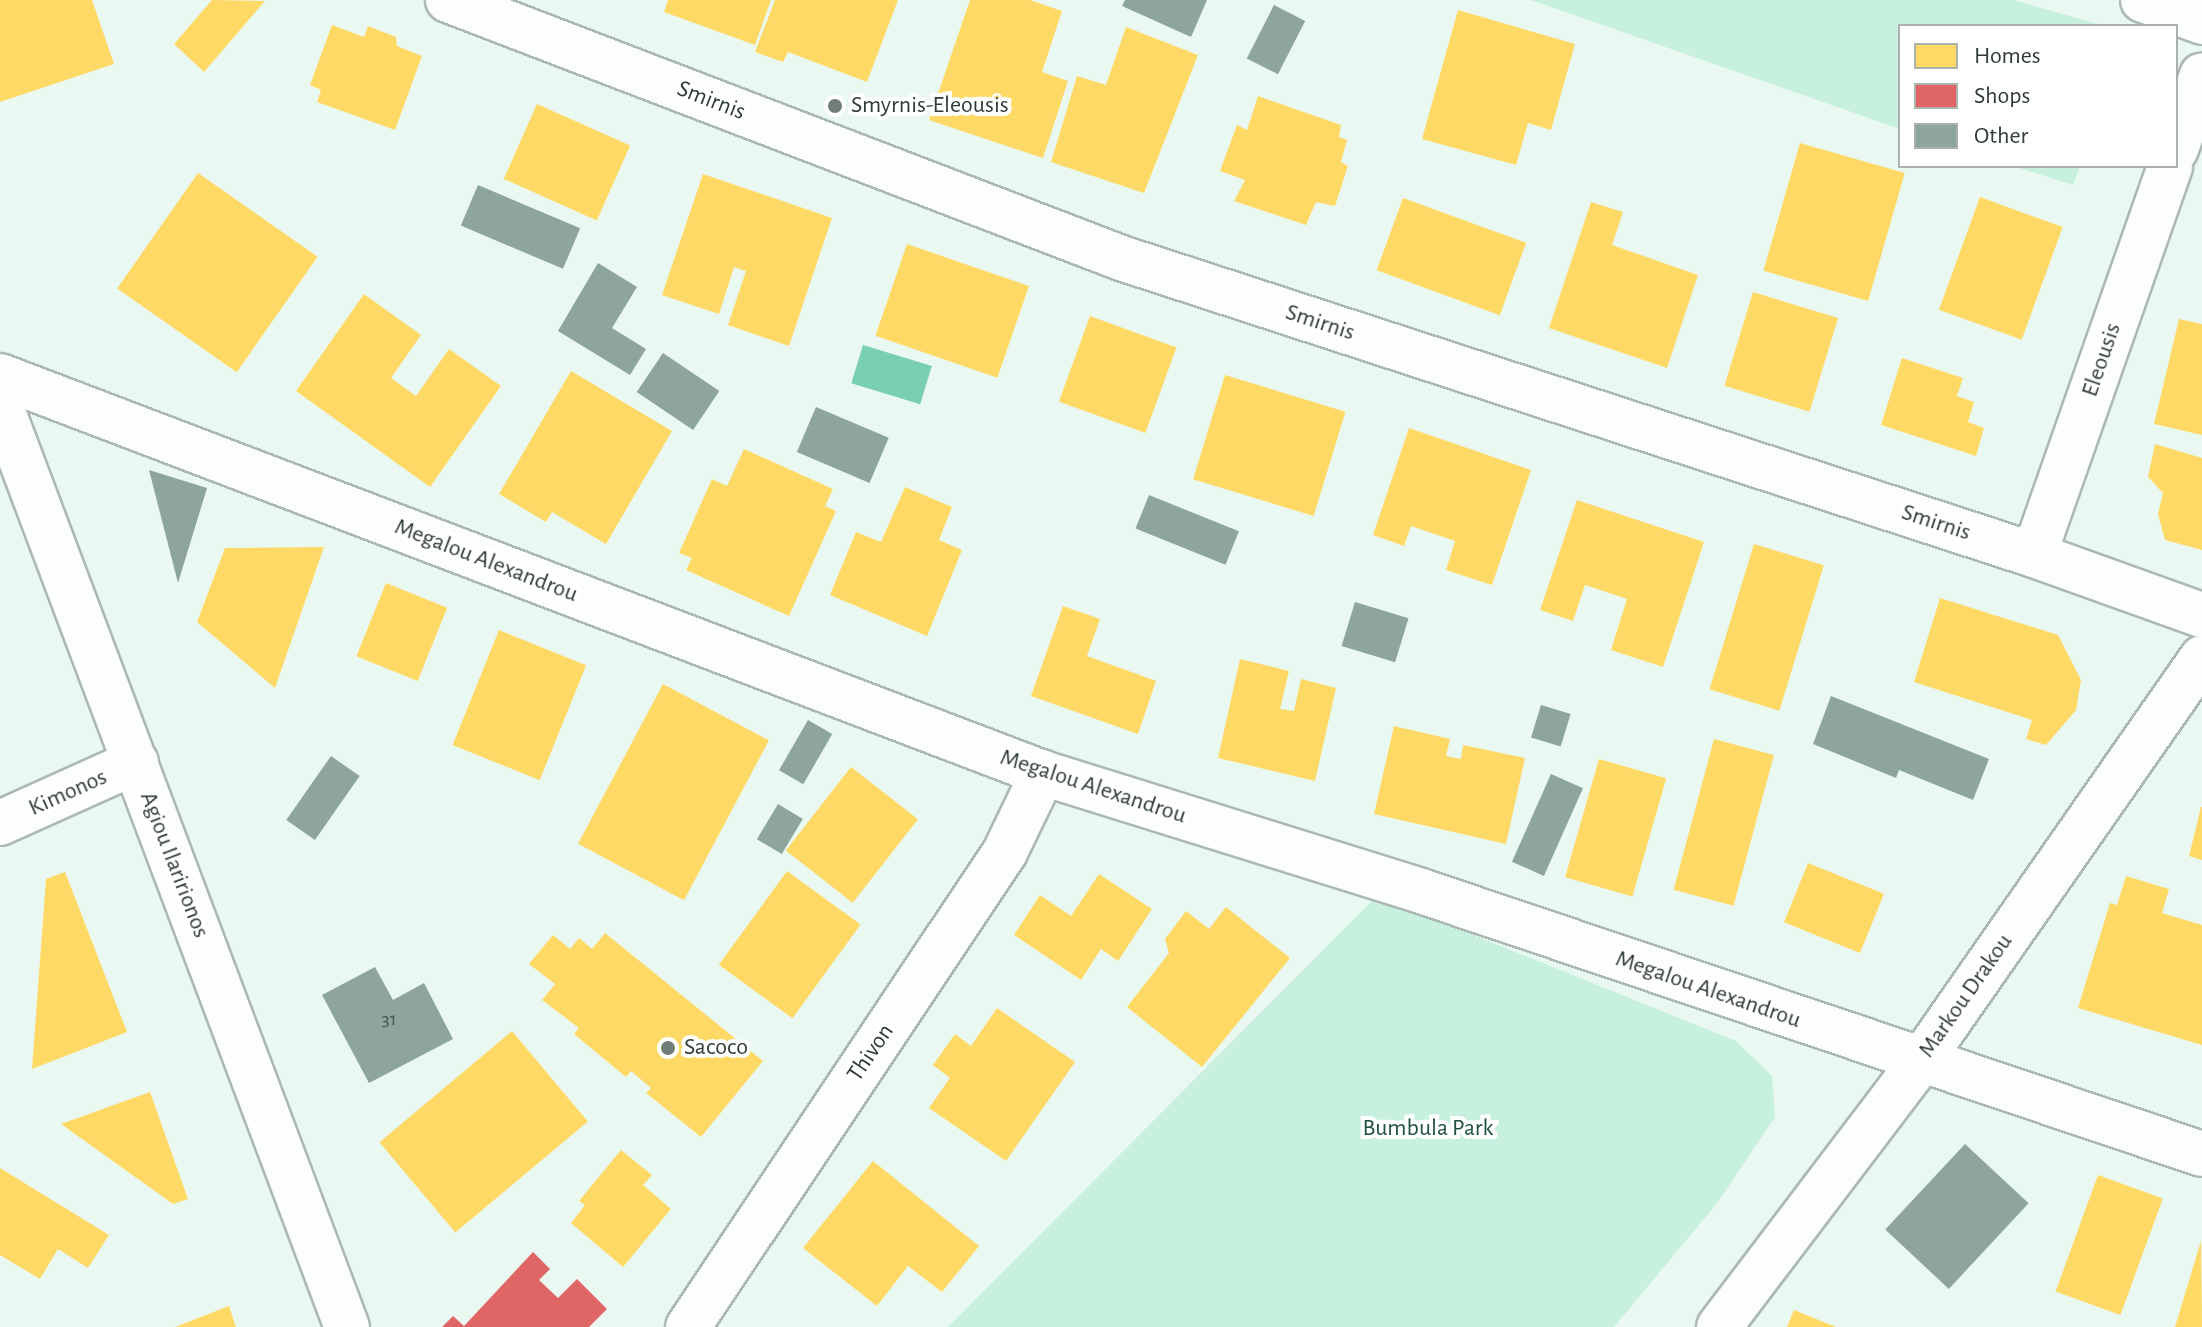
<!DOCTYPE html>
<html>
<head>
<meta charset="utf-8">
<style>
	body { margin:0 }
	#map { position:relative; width:2202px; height:1327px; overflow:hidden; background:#eaf8f2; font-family:"Alegreya Sans",sans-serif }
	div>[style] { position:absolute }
	.green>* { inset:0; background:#c7f0df }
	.water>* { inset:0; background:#79cfb2; transform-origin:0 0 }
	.homes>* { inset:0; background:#ffd966; transform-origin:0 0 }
	.shops>* { inset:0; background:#e06666 }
	.building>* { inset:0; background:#8ea59d; transform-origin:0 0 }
	.roads { filter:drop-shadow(2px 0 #acb8b3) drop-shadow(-2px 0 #acb8b3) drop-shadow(0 2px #acb8b3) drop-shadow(0 -2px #acb8b3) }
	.minor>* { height:44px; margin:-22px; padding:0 22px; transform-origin:22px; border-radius:22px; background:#fcfefd }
	.dots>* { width:22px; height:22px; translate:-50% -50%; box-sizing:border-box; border:4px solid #fff; border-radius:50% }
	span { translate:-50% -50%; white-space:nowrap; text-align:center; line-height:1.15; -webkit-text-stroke:8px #fff; paint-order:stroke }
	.number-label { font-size:20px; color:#465650 }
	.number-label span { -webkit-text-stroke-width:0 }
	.street-label { font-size:24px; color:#2e3b36 }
	.poi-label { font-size:24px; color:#2e3b36 }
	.left { translate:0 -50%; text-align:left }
	.park-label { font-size:24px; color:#215140 }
	.legend { position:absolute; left:1898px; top:24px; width:280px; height:144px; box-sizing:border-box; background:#fff; border:2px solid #abb1af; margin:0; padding:10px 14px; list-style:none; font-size:24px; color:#2e3b36 }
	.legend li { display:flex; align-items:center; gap:16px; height:40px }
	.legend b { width:40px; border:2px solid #abb1af }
</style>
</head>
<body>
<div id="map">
	<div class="green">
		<div style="clip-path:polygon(1531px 0,2014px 0,2104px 26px,1900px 26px,1900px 129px)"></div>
		<div style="clip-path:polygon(2013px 166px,2080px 166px,2073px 185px)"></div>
		<div style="clip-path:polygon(1377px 896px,1736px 1041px,1772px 1076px,1775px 1117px,1718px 1202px,1614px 1327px,948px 1327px)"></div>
	</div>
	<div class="water">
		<div style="left:863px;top:345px;width:72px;height:40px;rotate:17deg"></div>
	</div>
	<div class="homes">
		<div style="clip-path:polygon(0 0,92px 0,114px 64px,0 102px)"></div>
		<div style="clip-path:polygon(212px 0,265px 1px,204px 72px,174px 44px)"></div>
		<div style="clip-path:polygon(668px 0,771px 0,755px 45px,664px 12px)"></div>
		<div style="clip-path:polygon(775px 0,898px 0,867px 82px,788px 52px,783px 62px,755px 52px)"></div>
		<div style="clip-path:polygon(970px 0,1030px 0,1062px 11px,1042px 72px,1068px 81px,1043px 158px,929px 120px)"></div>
		<div style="clip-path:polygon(1458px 10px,1575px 44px,1551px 130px,1528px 123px,1516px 165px,1422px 139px)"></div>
		<div style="clip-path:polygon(332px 25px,364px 37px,368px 26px,396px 37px,397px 46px,422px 56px,395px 130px,317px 102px,321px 90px,310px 85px)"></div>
		<div style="clip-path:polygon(1126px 27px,1198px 55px,1144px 193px,1051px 162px,1077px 76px,1106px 85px)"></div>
		<div style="clip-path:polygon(1258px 96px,1341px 125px,1339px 137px,1347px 140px,1341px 162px,1348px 166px,1335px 206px,1316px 202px,1306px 225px,1234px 201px,1245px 180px,1220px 171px,1237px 125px,1247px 130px)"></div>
		<div style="left:537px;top:104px;width:102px;height:82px;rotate:24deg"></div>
		<div style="left:1800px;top:143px;width:109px;height:133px;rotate:16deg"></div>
		<div style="left:198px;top:173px;width:146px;height:141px;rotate:35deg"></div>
		<div style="clip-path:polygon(703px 174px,832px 218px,789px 346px,728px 325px,746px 271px,734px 267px,719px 314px,662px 295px)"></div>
		<div style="left:1980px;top:197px;width:88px;height:120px;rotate:20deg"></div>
		<div style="left:1403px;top:198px;width:131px;height:77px;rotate:20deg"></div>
		<div style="clip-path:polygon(1591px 202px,1623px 212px,1612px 245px,1698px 275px,1667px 368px,1549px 328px)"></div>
		<div style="left:907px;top:244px;width:129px;height:97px;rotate:19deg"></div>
		<div style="left:1753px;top:292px;width:89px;height:98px;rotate:17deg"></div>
		<div style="clip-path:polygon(364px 294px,421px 335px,391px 378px,416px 396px,449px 349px,501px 386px,430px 487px,296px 391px)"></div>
		<div style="left:1090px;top:316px;width:92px;height:91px;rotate:20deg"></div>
		<div style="clip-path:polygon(2179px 319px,2202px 324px,2202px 435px,2154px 424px)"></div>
		<div style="clip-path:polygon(1902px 358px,1963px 378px,1957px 396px,1974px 402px,1968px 422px,1984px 428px,1976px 456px,1881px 425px)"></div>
		<div style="clip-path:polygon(571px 371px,672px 431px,606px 544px,552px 512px,546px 522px,499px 494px)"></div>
		<div style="left:1225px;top:375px;width:126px;height:109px;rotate:17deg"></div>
		<div style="clip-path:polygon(1409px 428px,1531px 470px,1492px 585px,1446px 570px,1455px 541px,1411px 526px,1404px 546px,1373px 535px)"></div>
		<div style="clip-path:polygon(2155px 444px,2202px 458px,2202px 550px,2165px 540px,2158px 514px,2163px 493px,2148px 477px)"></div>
		<div style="clip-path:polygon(744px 449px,833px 489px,825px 506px,836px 511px,789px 616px,686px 570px,692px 558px,679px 553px,712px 479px,727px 486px)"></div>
		<div style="clip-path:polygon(905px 487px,952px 507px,939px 540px,962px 550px,927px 636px,830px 595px,856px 532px,881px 542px)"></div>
		<div style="clip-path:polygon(1577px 500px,1704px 542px,1663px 667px,1611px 650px,1627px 599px,1585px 585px,1573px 621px,1540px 610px)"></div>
		<div style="left:1754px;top:544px;width:73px;height:152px;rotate:17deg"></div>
		<div style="clip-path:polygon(324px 547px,275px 688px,197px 622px,225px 548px)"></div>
		<div style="left:386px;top:583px;width:66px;height:79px;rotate:22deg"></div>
		<div style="clip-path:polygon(1940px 598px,2058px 635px,2081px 680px,2076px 710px,2046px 745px,2026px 739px,2032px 720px,1914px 682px)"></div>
		<div style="clip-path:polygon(1063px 606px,1100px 619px,1087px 656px,1156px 681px,1138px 734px,1031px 696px)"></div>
		<div style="left:499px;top:630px;width:94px;height:124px;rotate:22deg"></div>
		<div style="clip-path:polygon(1240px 659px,1289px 671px,1280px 709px,1294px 711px,1301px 679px,1336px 688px,1315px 781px,1218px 758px)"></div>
		<div style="left:663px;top:684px;width:120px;height:181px;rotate:28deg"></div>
		<div style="clip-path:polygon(1394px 726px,1450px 739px,1446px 756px,1461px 759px,1463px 745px,1525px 758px,1506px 844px,1374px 814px)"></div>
		<div style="left:1714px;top:739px;width:62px;height:156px;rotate:15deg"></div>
		<div style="left:1599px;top:759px;width:70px;height:123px;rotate:16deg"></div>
		<div style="left:851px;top:767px;width:85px;height:106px;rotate:38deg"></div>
		<div style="clip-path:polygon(2201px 807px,2202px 807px,2202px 860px,2189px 856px)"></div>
		<div style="left:1808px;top:863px;width:82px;height:64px;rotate:22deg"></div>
		<div style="left:787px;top:871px;width:91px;height:116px;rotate:36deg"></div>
		<div style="clip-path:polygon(65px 872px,127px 1032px,32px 1069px,46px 879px)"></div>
		<div style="clip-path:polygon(1099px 874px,1152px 909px,1118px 961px,1101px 949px,1081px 980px,1014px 935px,1040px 895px,1071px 916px)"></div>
		<div style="clip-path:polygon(2126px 876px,2169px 889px,2162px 913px,2202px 925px,2202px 1045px,2078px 1008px,2110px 903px,2117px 905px)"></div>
		<div style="clip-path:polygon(1226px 907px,1290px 958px,1202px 1067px,1127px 1007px,1169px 953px,1165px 939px,1186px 911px,1209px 929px)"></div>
		<div style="clip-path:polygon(605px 933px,763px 1061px,701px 1137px,646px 1093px,651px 1088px,631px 1071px,626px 1077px,574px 1034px,579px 1028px,542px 1000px,555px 984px,529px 964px,553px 935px,570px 949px,579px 938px,592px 949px)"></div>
		<div style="clip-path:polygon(997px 1008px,1075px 1062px,1006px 1161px,929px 1108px,950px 1078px,933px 1065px,955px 1034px,971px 1046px)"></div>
		<div style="left:512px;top:1031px;width:118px;height:173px;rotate:50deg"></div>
		<div style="clip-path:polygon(150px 1092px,188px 1199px,173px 1204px,61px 1124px)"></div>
		<div style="clip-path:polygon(621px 1150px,652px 1175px,643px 1185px,671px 1209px,623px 1267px,571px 1223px,585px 1205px,579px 1201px)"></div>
		<div style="clip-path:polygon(873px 1161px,979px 1246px,942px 1292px,908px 1266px,877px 1306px,803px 1248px)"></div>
		<div style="clip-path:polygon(0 1168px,109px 1235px,88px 1268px,58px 1249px,40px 1279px,0 1255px)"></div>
		<div style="left:2098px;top:1175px;width:69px;height:124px;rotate:20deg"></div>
		<div style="clip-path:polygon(2201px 1241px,2202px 1327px,2175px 1327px)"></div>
		<div style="clip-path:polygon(229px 1306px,236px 1327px,175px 1327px)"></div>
		<div style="clip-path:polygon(1794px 1310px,1836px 1327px,1787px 1327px)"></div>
	</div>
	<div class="shops">
		<div style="clip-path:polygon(533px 1252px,550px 1269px,539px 1280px,558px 1298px,577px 1279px,607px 1309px,589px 1327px,442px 1327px,453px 1316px,464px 1326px)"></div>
	</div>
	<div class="building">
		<div style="clip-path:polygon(1125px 0,1207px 0,1191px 37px,1122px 6px)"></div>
		<div style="left:1274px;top:5px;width:35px;height:60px;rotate:27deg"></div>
		<div style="left:478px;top:185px;width:111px;height:44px;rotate:23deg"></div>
		<div style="clip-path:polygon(598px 263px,637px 287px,612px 328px,646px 349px,630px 375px,558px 331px)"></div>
		<div style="left:663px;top:353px;width:68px;height:47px;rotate:34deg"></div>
		<div style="left:816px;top:407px;width:79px;height:49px;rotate:23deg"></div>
		<div style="clip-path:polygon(149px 470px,207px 488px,178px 583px)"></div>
		<div style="left:1149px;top:495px;width:97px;height:36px;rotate:22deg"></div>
		<div style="left:1355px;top:602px;width:56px;height:46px;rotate:17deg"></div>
		<div style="clip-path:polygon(1831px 696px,1989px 759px,1973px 800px,1899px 770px,1896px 778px,1813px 744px)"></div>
		<div style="left:1541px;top:705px;width:31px;height:34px;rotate:17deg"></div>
		<div style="left:808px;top:720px;width:28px;height:58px;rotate:30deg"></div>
		<div style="left:331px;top:756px;width:35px;height:78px;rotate:35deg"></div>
		<div style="left:1551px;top:774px;width:35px;height:96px;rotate:24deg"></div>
		<div style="left:778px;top:804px;width:29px;height:41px;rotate:31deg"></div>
		<div style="clip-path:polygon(375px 967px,393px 1000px,424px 983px,453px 1039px,369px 1083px,322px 995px)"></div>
		<div style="left:1965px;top:1144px;width:87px;height:117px;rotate:43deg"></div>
	</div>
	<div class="roads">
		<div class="minor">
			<div style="left:448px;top:0;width:721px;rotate:20.97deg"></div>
			<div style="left:1121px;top:258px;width:960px;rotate:18.02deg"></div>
			<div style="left:2034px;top:555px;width:178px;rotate:19.7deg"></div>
			<div style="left:2143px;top:0;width:63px;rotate:20.4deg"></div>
			<div style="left:2176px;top:149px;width:78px;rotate:-70.6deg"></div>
			<div style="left:0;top:376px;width:1116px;rotate:20.84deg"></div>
			<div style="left:1043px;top:773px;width:393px;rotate:17.3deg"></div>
			<div style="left:1418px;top:890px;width:827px;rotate:18.61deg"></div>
			<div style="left:0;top:404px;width:986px;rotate:69.4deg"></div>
			<div style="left:2034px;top:555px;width:412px;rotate:-70.7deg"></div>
			<div style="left:0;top:823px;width:149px;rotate:-24.2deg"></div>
			<div style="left:688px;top:1327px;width:571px;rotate:-56.28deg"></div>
			<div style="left:1005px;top:852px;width:88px;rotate:-64.3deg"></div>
			<div style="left:1719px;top:1327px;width:338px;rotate:-52.8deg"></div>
			<div style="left:1923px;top:1058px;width:488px;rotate:-55.1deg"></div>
		</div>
	</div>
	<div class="dots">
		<div style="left:835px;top:106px;background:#707d78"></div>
		<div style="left:668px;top:1048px;background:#707d78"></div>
	</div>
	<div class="number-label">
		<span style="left:389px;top:1019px">31</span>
	</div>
	<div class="street-label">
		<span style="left:711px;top:101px;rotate:21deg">Smirnis</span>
		<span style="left:1320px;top:323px;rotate:18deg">Smirnis</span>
		<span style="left:2102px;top:360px;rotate:-71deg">Eleousis</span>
		<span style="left:1936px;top:523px;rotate:18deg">Smirnis</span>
		<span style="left:486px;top:561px;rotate:21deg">Megalou Alexandrou</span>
		<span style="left:1093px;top:787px;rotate:18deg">Megalou Alexandrou</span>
		<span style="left:68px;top:793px;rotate:-24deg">Kimonos</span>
		<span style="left:174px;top:865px;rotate:69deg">Agiou Ilaririonos</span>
		<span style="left:1708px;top:990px;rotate:19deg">Megalou Alexandrou</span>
		<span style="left:1966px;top:996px;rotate:-55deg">Markou Drakou</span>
		<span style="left:871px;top:1053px;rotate:-56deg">Thivon</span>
	</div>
	<div class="poi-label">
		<span class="left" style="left:851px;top:106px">Smyrnis-Eleousis</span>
		<span class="left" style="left:684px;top:1048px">Sacoco</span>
	</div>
	<div class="park-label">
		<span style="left:1428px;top:1129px">Bumbula Park</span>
	</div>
	<ul class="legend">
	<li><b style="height:22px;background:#ffd966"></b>Homes</li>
	<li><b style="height:22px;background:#e06666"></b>Shops</li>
	<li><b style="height:22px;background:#8ea59d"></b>Other</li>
	</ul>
</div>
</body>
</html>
